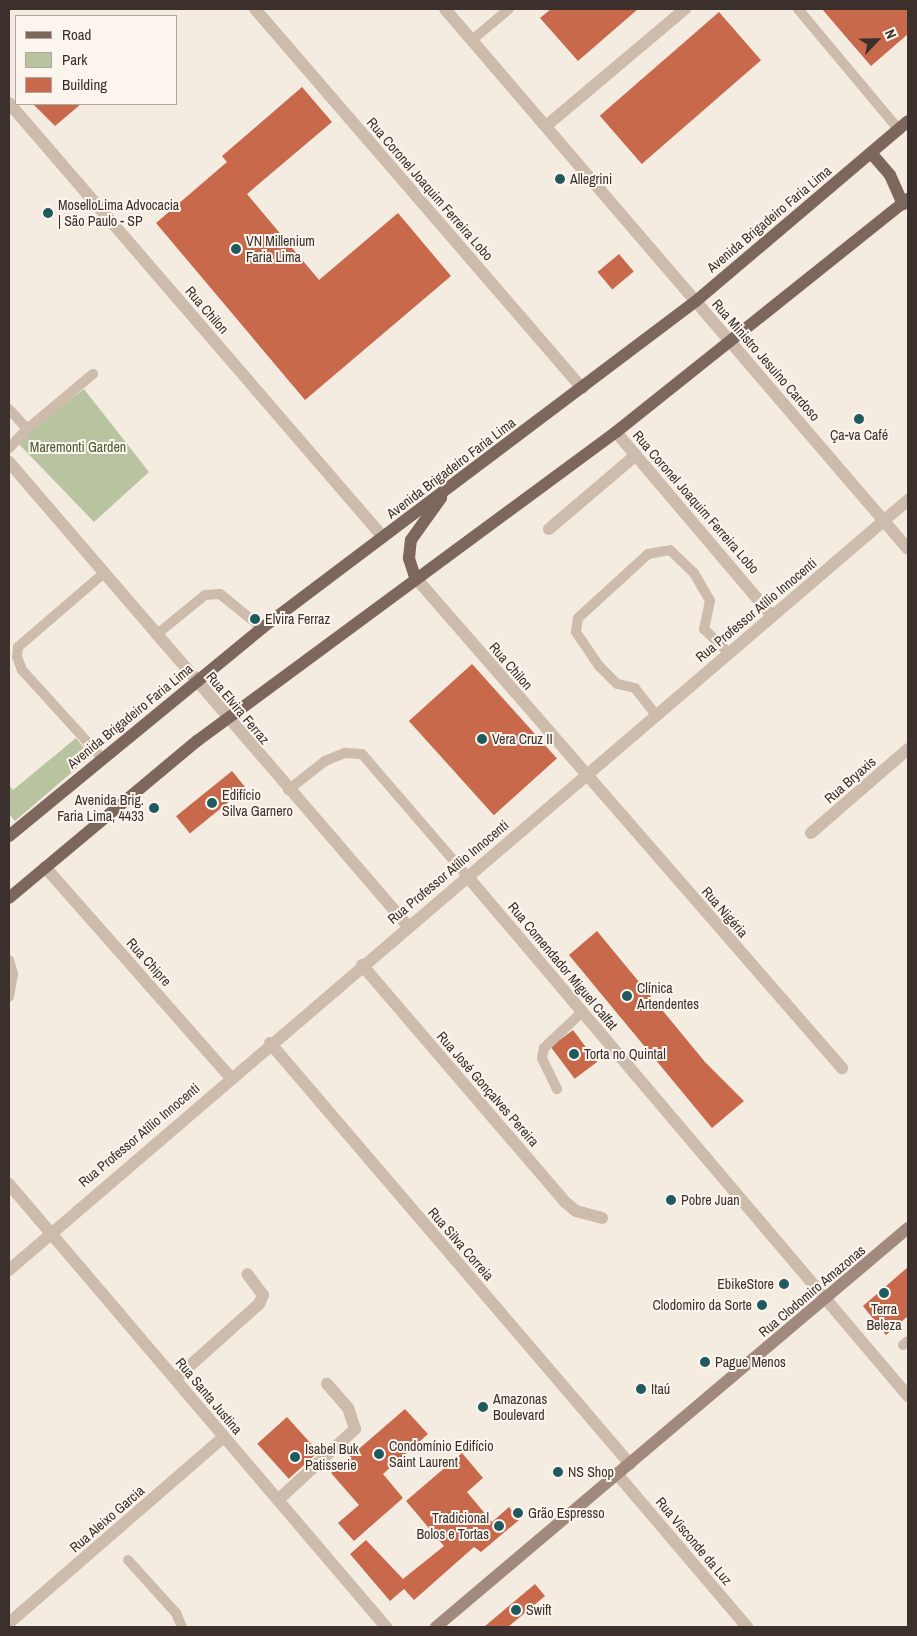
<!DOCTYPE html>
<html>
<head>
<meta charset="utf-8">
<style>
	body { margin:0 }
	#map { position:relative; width:917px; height:1636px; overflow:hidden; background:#f4ebe1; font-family:"Archivo Narrow",sans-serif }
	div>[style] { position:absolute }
	.green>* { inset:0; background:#b8c4a0 }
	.building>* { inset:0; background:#c8694b; transform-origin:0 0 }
	.lane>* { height:10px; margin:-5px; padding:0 5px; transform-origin:5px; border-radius:5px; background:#cdbbac }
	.street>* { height:12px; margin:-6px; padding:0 6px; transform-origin:6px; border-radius:6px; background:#cdbbac }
	.secondary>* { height:12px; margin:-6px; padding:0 6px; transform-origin:6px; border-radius:6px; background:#a18a7d }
	.primary>* { height:12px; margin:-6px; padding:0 6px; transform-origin:6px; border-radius:6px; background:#7d675c }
	.dots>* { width:14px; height:14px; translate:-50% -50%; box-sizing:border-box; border:2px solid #fbf5ee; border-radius:50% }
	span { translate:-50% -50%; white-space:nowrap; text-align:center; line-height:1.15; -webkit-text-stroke:4px #fbf5ee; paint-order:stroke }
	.poi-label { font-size:14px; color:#3b302b }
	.left { translate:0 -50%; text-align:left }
	.right { translate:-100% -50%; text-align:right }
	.street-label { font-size:14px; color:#3b302b }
	.park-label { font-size:14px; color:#4a5a2e }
	.frame { position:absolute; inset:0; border:10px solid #3b302b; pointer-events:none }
	.legend { position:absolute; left:15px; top:15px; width:162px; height:90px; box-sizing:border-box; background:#fbf5ee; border:1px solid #aea6a0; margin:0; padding:6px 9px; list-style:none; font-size:15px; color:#3b302b }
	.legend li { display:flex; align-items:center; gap:10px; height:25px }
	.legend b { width:25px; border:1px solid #aea6a0 }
	.north { position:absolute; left:852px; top:15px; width:50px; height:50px; -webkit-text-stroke:4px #fbf5ee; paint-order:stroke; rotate:66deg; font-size:14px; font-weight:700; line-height:20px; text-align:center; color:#3b302b }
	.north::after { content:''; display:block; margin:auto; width:18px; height:22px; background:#3b302b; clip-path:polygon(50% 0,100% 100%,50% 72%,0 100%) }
</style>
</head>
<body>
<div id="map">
	<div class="green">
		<div style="clip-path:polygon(84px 389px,149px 472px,94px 522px,16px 441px)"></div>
		<div style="clip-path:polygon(76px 738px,91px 756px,15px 821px,9px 814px,9px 785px,13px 790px)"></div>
	</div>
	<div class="building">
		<div style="clip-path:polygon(551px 9px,638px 9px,578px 61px,540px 18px)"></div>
		<div style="clip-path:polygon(822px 9px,908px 9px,908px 34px,871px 66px)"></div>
		<div style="left:719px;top:12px;width:64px;height:158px;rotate:49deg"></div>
		<div style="clip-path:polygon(302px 87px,332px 122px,247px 194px,319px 280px,398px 213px,451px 276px,305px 400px,156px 223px,227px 162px,222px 156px)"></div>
		<div style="clip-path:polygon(33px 104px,81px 104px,55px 126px)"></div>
		<div style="left:619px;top:254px;width:23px;height:28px;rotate:50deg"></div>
		<div style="left:472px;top:664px;width:127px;height:85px;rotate:48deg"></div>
		<div style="left:232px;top:771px;width:22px;height:72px;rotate:51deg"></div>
		<div style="clip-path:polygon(597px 931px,705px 1062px,744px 1101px,712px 1128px,569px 955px)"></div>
		<div style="left:573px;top:1030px;width:40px;height:28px;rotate:53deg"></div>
		<div style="clip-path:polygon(908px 1267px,908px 1316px,886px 1335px,863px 1306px)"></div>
		<div style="clip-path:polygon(405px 1409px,428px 1434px,383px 1474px,403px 1498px,354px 1541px,338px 1523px,359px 1505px,331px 1473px)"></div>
		<div style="left:287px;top:1417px;width:47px;height:40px;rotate:48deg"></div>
		<div style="clip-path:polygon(462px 1453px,483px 1478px,467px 1492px,492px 1522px,509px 1507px,519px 1520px,481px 1552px,474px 1547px,414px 1600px,404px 1589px,390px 1601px,350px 1554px,366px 1540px,403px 1579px,444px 1546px,406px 1501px)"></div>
		<div style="clip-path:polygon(535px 1584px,545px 1596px,508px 1627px,484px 1627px)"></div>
	</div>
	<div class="lane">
		<div style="left:798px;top:9px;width:158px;rotate:50.1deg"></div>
		<div style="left:472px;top:40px;width:48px;rotate:-40deg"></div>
		<div style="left:9px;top:409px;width:27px;rotate:48deg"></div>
		<div style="left:27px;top:429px;width:26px;rotate:133deg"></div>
		<div style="left:27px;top:429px;width:86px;rotate:-39.8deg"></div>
		<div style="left:156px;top:635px;width:63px;rotate:-39.2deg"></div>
		<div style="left:205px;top:595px;width:15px;rotate:-4deg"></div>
		<div style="left:220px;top:594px;width:54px;rotate:39deg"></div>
		<div style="left:656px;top:715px;width:34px;rotate:-128deg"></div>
		<div style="left:635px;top:688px;width:18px;rotate:-167deg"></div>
		<div style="left:617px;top:684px;width:25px;rotate:-135deg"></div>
		<div style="left:599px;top:666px;width:41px;rotate:-124.1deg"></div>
		<div style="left:576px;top:632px;width:14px;rotate:-82deg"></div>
		<div style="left:578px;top:618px;width:95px;rotate:-42.4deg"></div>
		<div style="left:648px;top:554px;width:22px;rotate:-10deg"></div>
		<div style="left:670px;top:550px;width:33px;rotate:44deg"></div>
		<div style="left:694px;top:573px;width:32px;rotate:60deg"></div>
		<div style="left:710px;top:601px;width:29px;rotate:102deg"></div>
		<div style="left:704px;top:629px;width:35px;rotate:44deg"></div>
		<div style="left:102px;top:758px;width:119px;rotate:-132.3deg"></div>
		<div style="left:22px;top:670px;width:14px;rotate:-111deg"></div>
		<div style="left:17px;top:657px;width:10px;rotate:-84deg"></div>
		<div style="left:18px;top:647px;width:113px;rotate:-40.7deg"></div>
		<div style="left:288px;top:790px;width:47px;rotate:-38.1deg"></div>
		<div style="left:325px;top:761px;width:22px;rotate:-22deg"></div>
		<div style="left:345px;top:753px;width:17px;rotate:3deg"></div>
		<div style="left:362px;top:754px;width:161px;rotate:49.3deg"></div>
		<div style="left:9px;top:960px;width:15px;rotate:74deg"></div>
		<div style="left:13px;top:974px;width:23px;rotate:100deg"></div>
		<div style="left:557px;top:1089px;width:34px;rotate:-116deg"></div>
		<div style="left:542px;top:1058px;width:10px;rotate:-79deg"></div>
		<div style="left:544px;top:1048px;width:52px;rotate:-43.5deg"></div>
		<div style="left:903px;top:1345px;width:6px;rotate:-39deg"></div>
		<div style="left:128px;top:1560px;width:72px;rotate:47.8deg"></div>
		<div style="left:176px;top:1613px;width:15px;rotate:67deg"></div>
	</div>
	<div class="street">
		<div style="left:255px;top:9px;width:501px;rotate:49.21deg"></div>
		<div style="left:445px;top:9px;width:711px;rotate:49.39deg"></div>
		<div style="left:9px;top:103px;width:573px;rotate:49.25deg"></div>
		<div style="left:546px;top:126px;width:182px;rotate:-40.1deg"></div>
		<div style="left:616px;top:432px;width:241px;rotate:49.7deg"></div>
		<div style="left:9px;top:462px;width:612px;rotate:49.31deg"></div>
		<div style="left:549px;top:529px;width:114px;rotate:-40.4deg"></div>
		<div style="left:415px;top:577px;width:651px;rotate:48.99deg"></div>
		<div style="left:811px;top:833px;width:128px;rotate:-40.9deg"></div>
		<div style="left:45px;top:867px;width:280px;rotate:48.6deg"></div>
		<div style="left:467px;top:876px;width:682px;rotate:49.7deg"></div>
		<div style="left:362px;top:965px;width:312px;rotate:49.4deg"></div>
		<div style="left:565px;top:1202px;width:14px;rotate:39deg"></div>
		<div style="left:576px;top:1211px;width:27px;rotate:15deg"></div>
		<div style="left:270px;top:1043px;width:554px;rotate:49.47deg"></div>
		<div style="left:9px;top:1184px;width:582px;rotate:49.6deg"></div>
		<div style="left:9px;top:1270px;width:1184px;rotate:-40.58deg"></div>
		<div style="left:175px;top:1379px;width:113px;rotate:-41.8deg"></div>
		<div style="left:259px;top:1304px;width:10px;rotate:-66deg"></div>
		<div style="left:263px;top:1295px;width:26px;rotate:-127deg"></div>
		<div style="left:617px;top:1474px;width:201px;rotate:49.6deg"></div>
		<div style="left:278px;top:1500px;width:105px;rotate:-42.7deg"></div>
		<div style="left:355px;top:1429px;width:22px;rotate:-108deg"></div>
		<div style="left:348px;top:1408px;width:32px;rotate:-131deg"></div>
		<div style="left:9px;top:1623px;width:284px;rotate:-40.9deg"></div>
	</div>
	<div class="secondary">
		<div style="left:436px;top:1627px;width:618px;rotate:-40.21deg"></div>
	</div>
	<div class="primary">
		<div style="left:871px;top:153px;width:29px;rotate:49deg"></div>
		<div style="left:890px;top:175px;width:32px;rotate:66deg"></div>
		<div style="left:415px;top:577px;width:20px;rotate:-108deg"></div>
		<div style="left:409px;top:558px;width:18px;rotate:-84deg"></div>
		<div style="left:411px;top:540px;width:52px;rotate:-54.5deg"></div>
		<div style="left:9px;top:836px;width:328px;rotate:-39.4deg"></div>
		<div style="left:262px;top:628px;width:543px;rotate:-37deg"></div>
		<div style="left:696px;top:301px;width:278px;rotate:-40.3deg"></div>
		<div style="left:9px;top:898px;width:245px;rotate:-39.9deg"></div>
		<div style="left:197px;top:741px;width:521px;rotate:-36.41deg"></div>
		<div style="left:616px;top:432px;width:374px;rotate:-38.6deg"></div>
	</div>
	<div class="dots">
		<div style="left:560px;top:179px;background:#1f5a5e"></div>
		<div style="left:48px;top:213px;background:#1f5a5e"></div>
		<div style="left:236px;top:249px;background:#1f5a5e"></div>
		<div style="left:859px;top:419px;background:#1f5a5e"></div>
		<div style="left:255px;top:619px;background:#1f5a5e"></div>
		<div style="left:482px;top:739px;background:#1f5a5e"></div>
		<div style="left:212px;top:803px;background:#1f5a5e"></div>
		<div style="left:154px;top:808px;background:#1f5a5e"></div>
		<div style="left:627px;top:996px;background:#1f5a5e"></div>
		<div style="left:574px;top:1054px;background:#1f5a5e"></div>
		<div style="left:671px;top:1200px;background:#1f5a5e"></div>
		<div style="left:784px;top:1284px;background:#1f5a5e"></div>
		<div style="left:884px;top:1293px;background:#1f5a5e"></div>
		<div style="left:762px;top:1305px;background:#1f5a5e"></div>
		<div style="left:705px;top:1362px;background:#1f5a5e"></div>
		<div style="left:641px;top:1389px;background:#1f5a5e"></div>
		<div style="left:483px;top:1407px;background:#1f5a5e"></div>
		<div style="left:379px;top:1454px;background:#1f5a5e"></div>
		<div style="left:295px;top:1457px;background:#1f5a5e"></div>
		<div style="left:558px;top:1472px;background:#1f5a5e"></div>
		<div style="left:518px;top:1513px;background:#1f5a5e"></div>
		<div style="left:499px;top:1526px;background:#1f5a5e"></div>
		<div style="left:516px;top:1610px;background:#1f5a5e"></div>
	</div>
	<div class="poi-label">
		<span class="left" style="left:570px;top:179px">Allegrini</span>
		<span class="left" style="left:58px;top:213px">MoselloLima Advocacia<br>| São Paulo - SP</span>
		<span class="left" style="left:246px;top:249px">VN Millenium<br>Faria Lima</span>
		<span style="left:859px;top:435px">Ça-va Café</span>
		<span class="left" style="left:265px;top:619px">Elvira Ferraz</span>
		<span class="left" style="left:492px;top:739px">Vera Cruz II</span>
		<span class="left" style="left:222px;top:803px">Edifício<br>Silva Garnero</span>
		<span class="right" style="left:144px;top:808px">Avenida Brig.<br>Faria Lima, 4433</span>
		<span class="left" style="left:637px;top:996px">Clínica<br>Artendentes</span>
		<span class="left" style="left:584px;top:1054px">Torta no Quintal</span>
		<span class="left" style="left:681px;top:1200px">Pobre Juan</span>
		<span class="right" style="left:774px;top:1284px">EbikeStore</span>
		<span class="right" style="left:752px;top:1305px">Clodomiro da Sorte</span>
		<span style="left:884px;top:1317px">Terra<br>Beleza</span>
		<span class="left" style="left:715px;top:1362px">Pague Menos</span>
		<span class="left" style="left:651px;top:1389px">Itaú</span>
		<span class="left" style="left:493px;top:1407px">Amazonas<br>Boulevard</span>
		<span class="left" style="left:389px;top:1454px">Condomínio Edifício<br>Saint Laurent</span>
		<span class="left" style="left:305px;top:1457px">Isabel Buk<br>Patisserie</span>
		<span class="left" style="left:568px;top:1472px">NS Shop</span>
		<span class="left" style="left:528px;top:1513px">Grão Espresso</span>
		<span class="right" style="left:489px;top:1526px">Tradicional<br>Bolos e Tortas</span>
		<span class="left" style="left:526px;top:1610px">Swift</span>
	</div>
	<div class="street-label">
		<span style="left:430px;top:189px;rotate:49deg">Rua Coronel Joaquim Ferreira Lobo</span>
		<span style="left:769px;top:219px;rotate:-40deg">Avenida Brigadeiro Faria Lima</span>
		<span style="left:207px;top:310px;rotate:49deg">Rua Chilon</span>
		<span style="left:766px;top:360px;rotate:49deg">Rua Ministro Jesuíno Cardoso</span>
		<span style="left:451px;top:468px;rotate:-37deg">Avenida Brigadeiro Faria Lima</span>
		<span style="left:696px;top:502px;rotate:49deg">Rua Coronel Joaquim Ferreira Lobo</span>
		<span style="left:756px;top:610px;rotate:-40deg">Rua Professor Atílio Innocenti</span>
		<span style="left:511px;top:666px;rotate:49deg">Rua Chilon</span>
		<span style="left:238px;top:708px;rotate:50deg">Rua Elvira Ferraz</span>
		<span style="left:130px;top:716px;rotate:-39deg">Avenida Brigadeiro Faria Lima</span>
		<span style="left:850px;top:780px;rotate:-41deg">Rua Bryaxis</span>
		<span style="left:448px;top:872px;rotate:-40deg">Rua Professor Atílio Innocenti</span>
		<span style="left:725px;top:912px;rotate:49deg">Rua Nigéria</span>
		<span style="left:149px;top:962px;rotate:48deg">Rua Chipre</span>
		<span style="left:563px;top:966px;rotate:50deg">Rua Comendador Miguel Calfat</span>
		<span style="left:488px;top:1089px;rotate:49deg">Rua José Gonçalves Pereira</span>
		<span style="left:139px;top:1135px;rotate:-40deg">Rua Professor Atílio Innocenti</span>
		<span style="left:461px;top:1244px;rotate:49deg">Rua Silva Correia</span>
		<span style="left:812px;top:1291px;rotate:-40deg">Rua Clodomiro Amazonas</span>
		<span style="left:209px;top:1396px;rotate:50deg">Rua Santa Justina</span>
		<span style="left:107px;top:1519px;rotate:-41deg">Rua Aleixo Garcia</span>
		<span style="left:694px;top:1541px;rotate:50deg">Rua Visconde da Luz</span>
	</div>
	<div class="park-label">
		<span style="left:78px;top:447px">Maremonti Garden</span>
	</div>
	<div class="frame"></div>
	<ul class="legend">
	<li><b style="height:6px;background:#7d675c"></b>Road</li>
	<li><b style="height:14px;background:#b8c4a0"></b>Park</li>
	<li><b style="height:14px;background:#c8694b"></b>Building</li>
	</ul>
	<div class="north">N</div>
</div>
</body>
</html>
